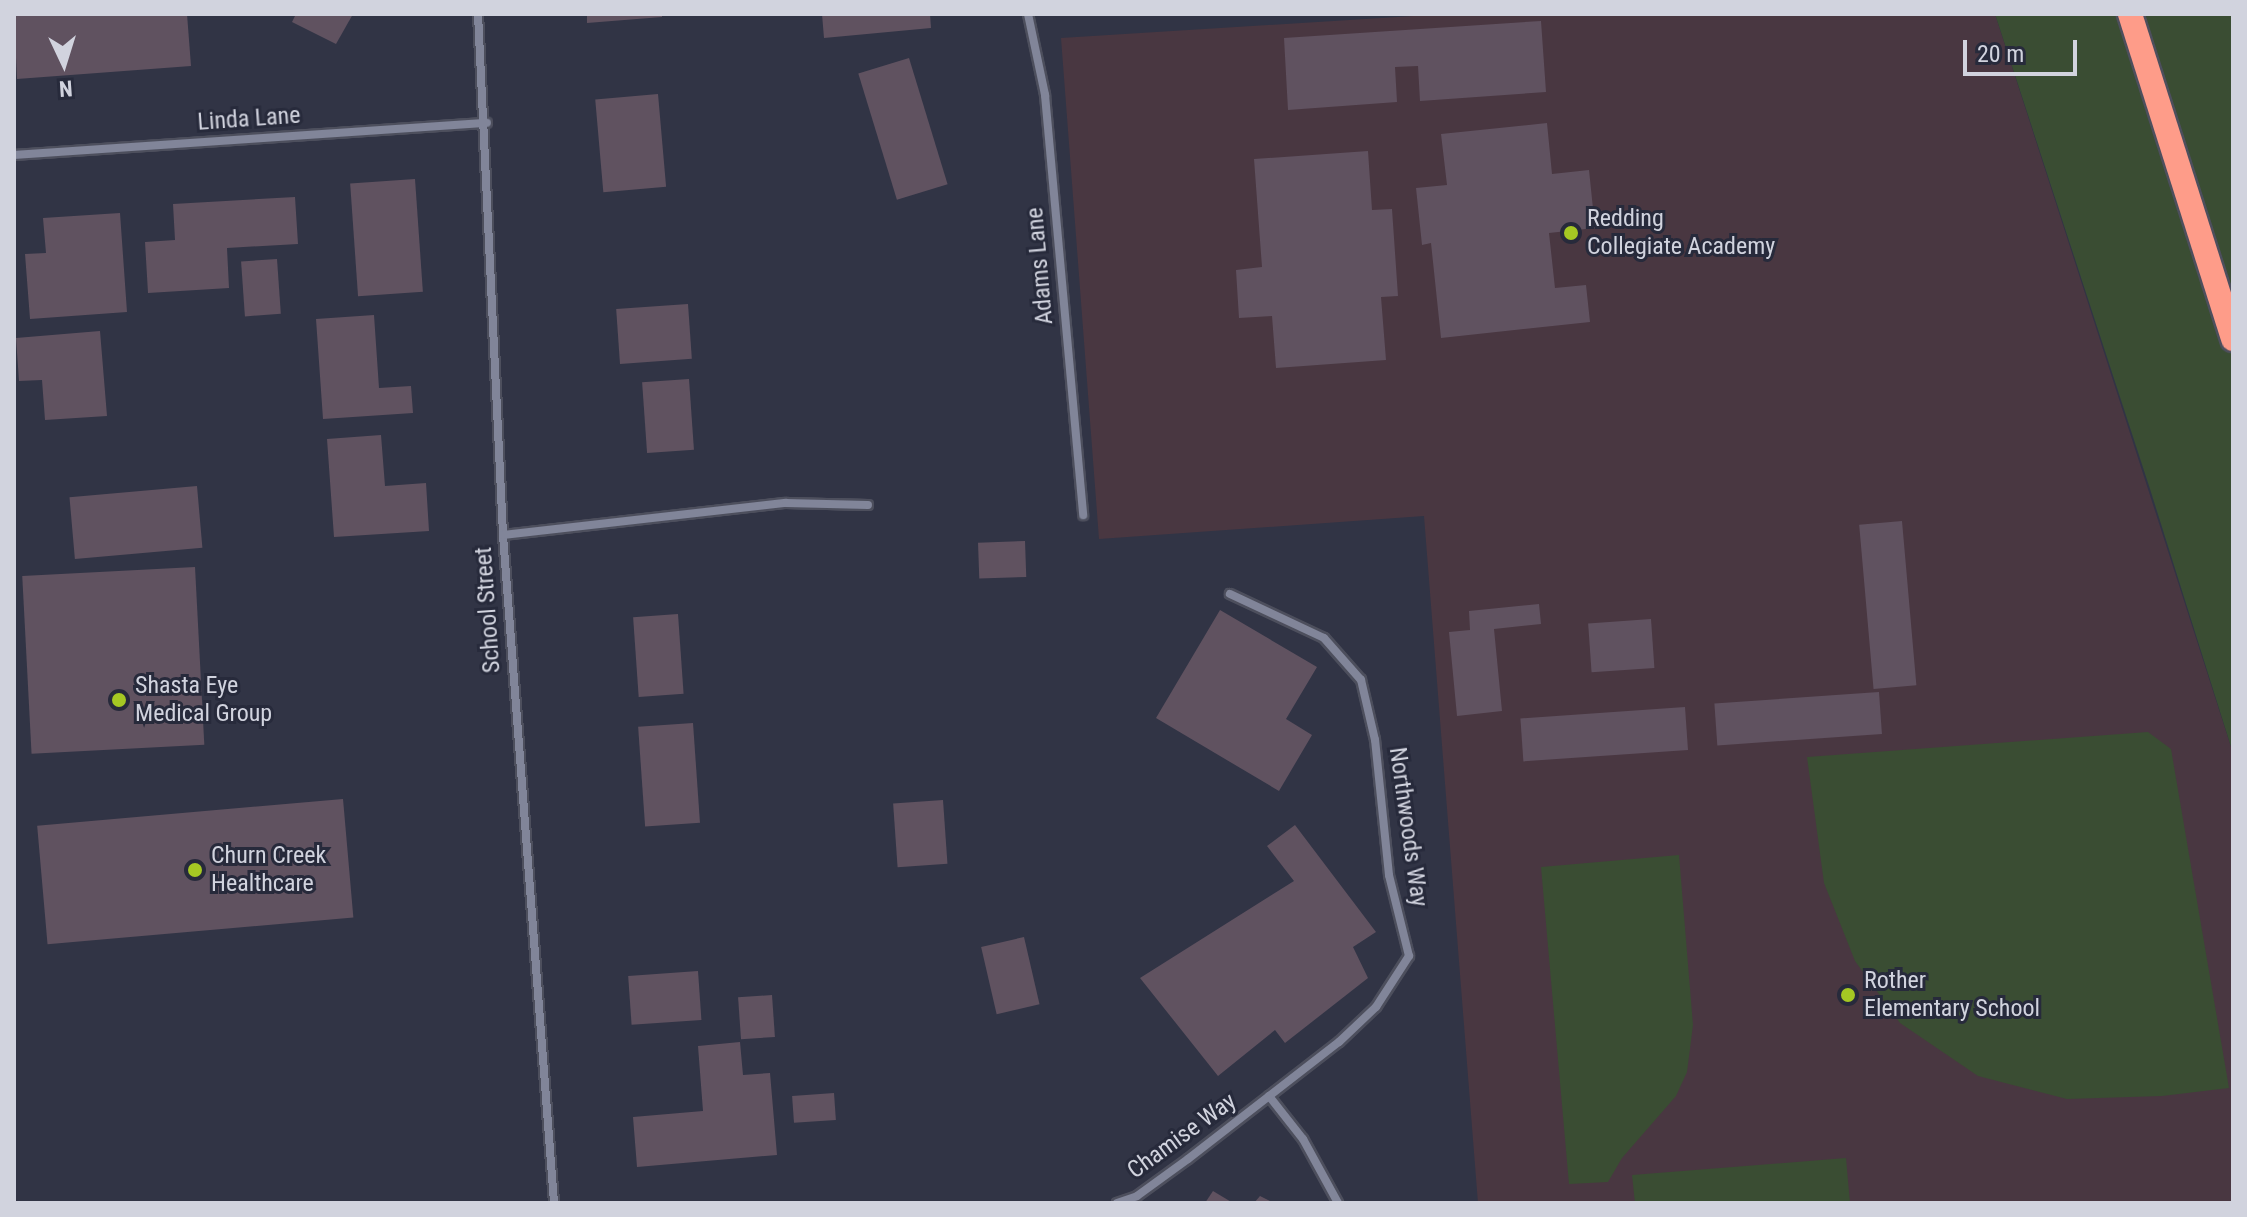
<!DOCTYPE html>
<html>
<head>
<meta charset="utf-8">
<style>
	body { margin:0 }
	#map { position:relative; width:2247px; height:1217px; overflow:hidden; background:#313445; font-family:"Roboto Condensed",sans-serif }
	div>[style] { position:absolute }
	.education>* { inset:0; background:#493741 }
	.green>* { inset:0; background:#3a4d33 }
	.building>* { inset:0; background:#605260; transform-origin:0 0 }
	.roads { filter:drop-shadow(2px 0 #4d4f5d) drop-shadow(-2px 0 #4d4f5d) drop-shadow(0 2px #4d4f5d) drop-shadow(0 -2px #4d4f5d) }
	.minor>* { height:8px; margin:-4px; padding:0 4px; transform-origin:4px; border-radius:4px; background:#818599 }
	.motorway>* { height:24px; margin:-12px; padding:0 12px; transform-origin:12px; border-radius:12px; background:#fe9c89 }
	.dots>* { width:22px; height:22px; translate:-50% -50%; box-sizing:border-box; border:4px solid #272a3b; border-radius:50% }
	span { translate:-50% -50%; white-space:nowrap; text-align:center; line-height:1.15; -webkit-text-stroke:6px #272a3b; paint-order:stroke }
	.street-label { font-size:24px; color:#d1d3de }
	.poi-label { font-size:24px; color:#d1d3de }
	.left { translate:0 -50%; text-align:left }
	.frame { position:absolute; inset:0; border:16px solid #d1d3de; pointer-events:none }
	.north { position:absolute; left:24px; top:24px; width:80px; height:80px; -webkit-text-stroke:6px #272a3b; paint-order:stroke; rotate:176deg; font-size:22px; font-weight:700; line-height:32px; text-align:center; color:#d1d3de }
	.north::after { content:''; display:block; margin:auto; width:28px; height:36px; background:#d1d3de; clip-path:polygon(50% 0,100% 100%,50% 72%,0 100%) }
	.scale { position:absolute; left:1963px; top:40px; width:114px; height:36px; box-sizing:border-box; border:4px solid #d1d3de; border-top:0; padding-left:10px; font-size:24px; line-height:28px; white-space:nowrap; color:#d1d3de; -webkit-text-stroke:6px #272a3b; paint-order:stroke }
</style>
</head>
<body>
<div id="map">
	<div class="education">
		<div style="clip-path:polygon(1445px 14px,1995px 14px,2233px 753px,2233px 1203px,1478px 1203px,1424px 516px,1099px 539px,1061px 38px)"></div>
	</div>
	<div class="green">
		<div style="clip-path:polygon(1995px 14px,2233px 14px,2233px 753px,2150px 489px)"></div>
		<div style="clip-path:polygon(2148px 732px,2171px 749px,2229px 1088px,2162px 1096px,2067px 1099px,1978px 1076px,1900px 1023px,1855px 961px,1824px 883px,1807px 757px)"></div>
		<div style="clip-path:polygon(1679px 855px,1693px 1025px,1687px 1072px,1676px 1096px,1622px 1158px,1608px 1182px,1569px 1184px,1541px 867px)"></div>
		<div style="clip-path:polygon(1846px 1158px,1850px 1203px,1635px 1203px,1632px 1175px)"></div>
	</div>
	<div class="building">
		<div style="clip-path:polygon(14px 14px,187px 14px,191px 66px,17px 79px)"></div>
		<div style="clip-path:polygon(296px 14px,353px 14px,336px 44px,292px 22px)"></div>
		<div style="clip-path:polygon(587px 14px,662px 14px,662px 17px,587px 23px)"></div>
		<div style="clip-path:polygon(822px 14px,930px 14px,931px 28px,824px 38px)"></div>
		<div style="clip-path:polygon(1541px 21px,1546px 92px,1420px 101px,1418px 66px,1395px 67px,1397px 102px,1288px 110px,1284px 38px)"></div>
		<div style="left:909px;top:58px;width:132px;height:53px;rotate:73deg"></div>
		<div style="left:658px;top:94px;width:93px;height:63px;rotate:85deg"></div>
		<div style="clip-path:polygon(1547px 123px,1552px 174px,1589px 170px,1595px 228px,1549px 233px,1555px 288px,1586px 285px,1590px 322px,1441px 338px,1431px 243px,1422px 245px,1416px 188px,1447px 185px,1441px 134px)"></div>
		<div style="clip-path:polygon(1368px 151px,1372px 210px,1392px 209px,1398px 296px,1381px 297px,1386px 360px,1276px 368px,1272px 316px,1239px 318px,1236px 270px,1262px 267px,1254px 159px)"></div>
		<div style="left:415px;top:179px;width:113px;height:65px;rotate:86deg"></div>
		<div style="clip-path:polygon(295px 197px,298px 244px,227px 248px,229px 288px,148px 293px,145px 242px,175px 240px,173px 204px)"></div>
		<div style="clip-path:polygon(120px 213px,127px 312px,30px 319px,25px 254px,46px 253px,43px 218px)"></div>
		<div style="left:277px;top:259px;width:55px;height:36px;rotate:86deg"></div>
		<div style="left:688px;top:304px;width:55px;height:72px;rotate:86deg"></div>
		<div style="clip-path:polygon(374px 315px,379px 388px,411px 386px,413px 413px,323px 419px,316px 319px)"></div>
		<div style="clip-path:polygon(100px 331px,107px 416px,45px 420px,42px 380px,19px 381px,16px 338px)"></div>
		<div style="left:689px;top:379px;width:71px;height:47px;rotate:86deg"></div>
		<div style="clip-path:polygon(381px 435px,385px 486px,426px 483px,429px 531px,334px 537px,327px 439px)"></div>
		<div style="left:197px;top:486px;width:62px;height:128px;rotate:85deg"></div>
		<div style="left:1902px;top:521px;width:165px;height:43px;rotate:85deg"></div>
		<div style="left:1025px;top:541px;width:36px;height:47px;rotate:88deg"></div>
		<div style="left:195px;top:567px;width:178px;height:173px;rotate:87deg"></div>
		<div style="clip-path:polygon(1539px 604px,1541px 624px,1494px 629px,1502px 711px,1457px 716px,1449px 632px,1470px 630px,1469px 611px)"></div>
		<div style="clip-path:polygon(1220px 610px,1317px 667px,1286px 719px,1312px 735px,1279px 791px,1156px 718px)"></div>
		<div style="left:678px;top:614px;width:80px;height:45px;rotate:86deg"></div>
		<div style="left:1651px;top:619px;width:49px;height:63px;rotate:86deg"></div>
		<div style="left:1879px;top:692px;width:42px;height:165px;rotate:86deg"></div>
		<div style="left:1685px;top:707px;width:43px;height:165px;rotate:86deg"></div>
		<div style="left:693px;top:723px;width:100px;height:55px;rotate:86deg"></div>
		<div style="left:343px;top:799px;width:119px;height:307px;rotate:85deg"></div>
		<div style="left:943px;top:800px;width:64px;height:50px;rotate:86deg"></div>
		<div style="clip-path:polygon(1295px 825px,1376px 932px,1353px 947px,1368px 978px,1285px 1043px,1275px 1030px,1218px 1076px,1140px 978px,1294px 881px,1267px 846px)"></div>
		<div style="left:1024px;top:937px;width:69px;height:44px;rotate:77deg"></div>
		<div style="left:698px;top:971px;width:49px;height:70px;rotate:86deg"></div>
		<div style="left:772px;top:995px;width:42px;height:34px;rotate:86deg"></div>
		<div style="clip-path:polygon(740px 1042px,743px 1075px,770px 1073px,777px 1155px,637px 1167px,633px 1117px,703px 1111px,698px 1046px)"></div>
		<div style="left:834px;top:1093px;width:27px;height:42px;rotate:86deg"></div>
		<div style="clip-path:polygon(1213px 1191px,1233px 1203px,1205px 1203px)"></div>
		<div style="clip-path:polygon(1260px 1196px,1274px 1203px,1254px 1203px)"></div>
	</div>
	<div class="roads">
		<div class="minor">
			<div style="left:478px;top:14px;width:522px;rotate:87.25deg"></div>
			<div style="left:503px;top:535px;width:670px;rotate:85.63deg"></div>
			<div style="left:1028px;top:14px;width:83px;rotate:78.1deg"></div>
			<div style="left:1045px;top:95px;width:422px;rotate:84.8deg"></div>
			<div style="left:14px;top:155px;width:474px;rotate:-3.9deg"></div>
			<div style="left:503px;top:535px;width:285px;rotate:-6.5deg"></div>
			<div style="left:786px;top:503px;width:82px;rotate:1.4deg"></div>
			<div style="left:1269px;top:1096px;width:55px;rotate:51.7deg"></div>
			<div style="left:1303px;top:1139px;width:73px;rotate:61.3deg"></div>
			<div style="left:1117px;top:1203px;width:21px;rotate:-19deg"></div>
			<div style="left:1137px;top:1196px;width:63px;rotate:-36deg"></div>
			<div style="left:1188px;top:1159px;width:191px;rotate:-37.8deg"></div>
			<div style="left:1339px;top:1042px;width:51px;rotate:-43.4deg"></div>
			<div style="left:1376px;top:1007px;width:61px;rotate:-57.1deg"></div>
			<div style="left:1409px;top:956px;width:83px;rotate:-103.9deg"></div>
			<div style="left:1389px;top:875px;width:136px;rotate:-95.9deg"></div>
			<div style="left:1375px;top:740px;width:62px;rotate:-103.1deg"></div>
			<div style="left:1361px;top:680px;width:56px;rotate:-131.4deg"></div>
			<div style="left:1324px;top:638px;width:104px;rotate:-154.9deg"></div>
		</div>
		<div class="motorway">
			<div style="left:2130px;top:14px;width:341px;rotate:72.4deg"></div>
		</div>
	</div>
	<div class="dots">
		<div style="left:1571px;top:233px;background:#a5c823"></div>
		<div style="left:119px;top:700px;background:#a5c823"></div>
		<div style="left:195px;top:870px;background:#a5c823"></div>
		<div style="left:1848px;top:995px;background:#a5c823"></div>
	</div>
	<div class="street-label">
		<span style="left:249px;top:119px;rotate:-4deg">Linda Lane</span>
		<span style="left:1040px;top:266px;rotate:-95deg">Adams Lane</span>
		<span style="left:488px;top:610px;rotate:-94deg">School Street</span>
		<span style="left:1408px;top:827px;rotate:82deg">Northwoods Way</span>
		<span style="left:1182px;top:1136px;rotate:-36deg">Chamise Way</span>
	</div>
	<div class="poi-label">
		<span class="left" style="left:1587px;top:233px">Redding<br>Collegiate Academy</span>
		<span class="left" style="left:135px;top:700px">Shasta Eye<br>Medical Group</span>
		<span class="left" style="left:211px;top:870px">Churn Creek<br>Healthcare</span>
		<span class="left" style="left:1864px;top:995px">Rother<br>Elementary School</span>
	</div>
	<div class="frame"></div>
	<div class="north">N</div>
	<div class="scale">20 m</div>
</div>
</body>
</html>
